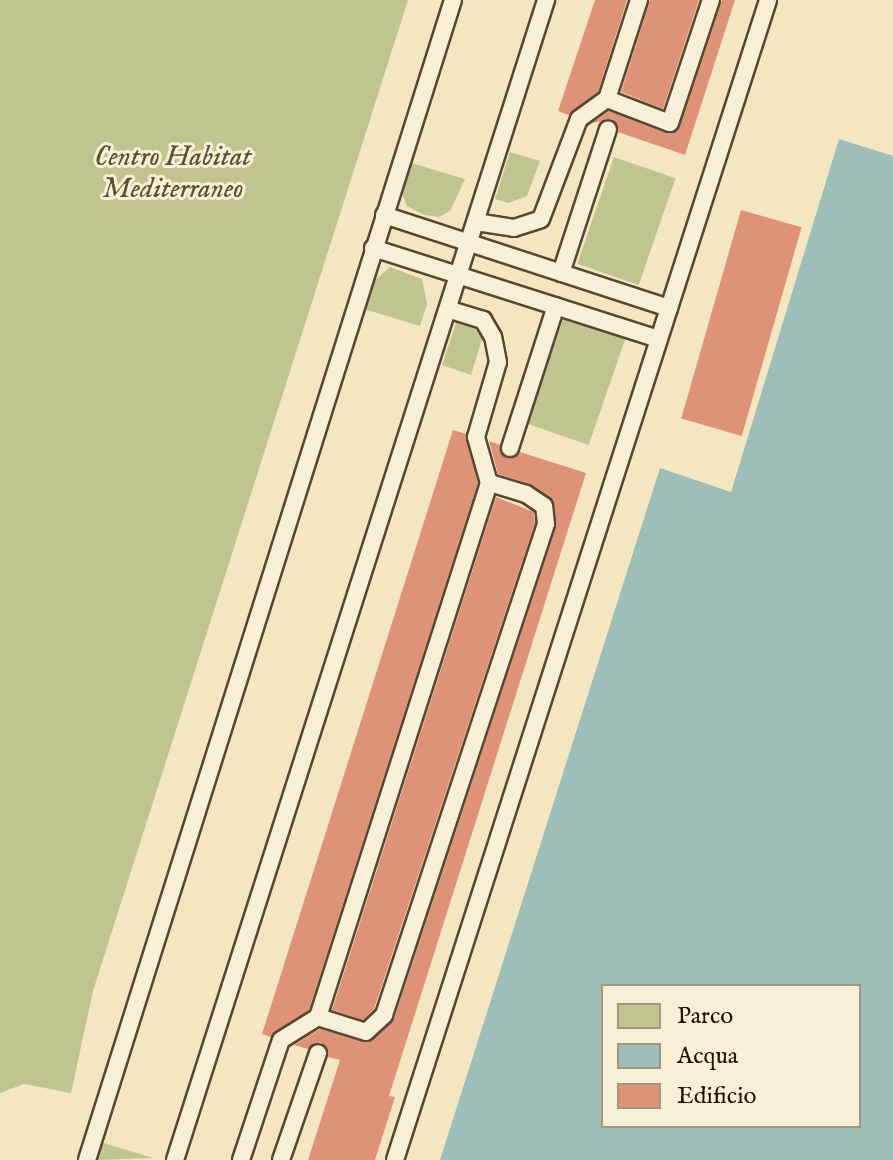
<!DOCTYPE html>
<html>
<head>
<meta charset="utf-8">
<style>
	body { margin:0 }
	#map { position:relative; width:893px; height:1160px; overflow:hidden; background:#f5e6c2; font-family:"IM FELL English",serif }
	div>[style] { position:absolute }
	.green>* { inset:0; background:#c0c490; transform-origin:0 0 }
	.water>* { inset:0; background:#9dbeb9 }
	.building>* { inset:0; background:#de9379; transform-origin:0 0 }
	.roads { filter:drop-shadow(2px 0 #584730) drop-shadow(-2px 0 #584730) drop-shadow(0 2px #584730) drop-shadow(0 -2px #584730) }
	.lane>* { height:16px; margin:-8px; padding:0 8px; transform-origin:8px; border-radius:8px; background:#f8efd7 }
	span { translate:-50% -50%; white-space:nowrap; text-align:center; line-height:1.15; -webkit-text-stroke:6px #f8efd7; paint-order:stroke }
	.park-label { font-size:28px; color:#5a5032; font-style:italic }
	.legend { position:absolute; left:601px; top:984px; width:260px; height:144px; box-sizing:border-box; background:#f8efd7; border:2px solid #a39781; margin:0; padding:10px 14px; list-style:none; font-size:24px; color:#231200 }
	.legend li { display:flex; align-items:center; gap:16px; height:40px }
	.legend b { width:40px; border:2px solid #a39781 }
</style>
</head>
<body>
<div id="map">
	<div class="green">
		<div style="clip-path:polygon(0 0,408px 0,93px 991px,71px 1093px,24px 1084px,0 1093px)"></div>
		<div style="clip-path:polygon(510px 152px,540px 161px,527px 196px,508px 203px,495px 199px)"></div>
		<div style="left:614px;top:157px;width:65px;height:113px;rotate:19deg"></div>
		<div style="clip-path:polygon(408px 162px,465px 179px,450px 211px,439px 217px,424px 215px,407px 206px,401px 191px)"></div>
		<div style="clip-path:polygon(390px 267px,422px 279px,427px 304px,420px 326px,364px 309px,372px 283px)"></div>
		<div style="clip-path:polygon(458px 317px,471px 323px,482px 339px,471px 375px,442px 365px)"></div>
		<div style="left:564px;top:317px;width:65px;height:113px;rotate:19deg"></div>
		<div style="clip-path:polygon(97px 1141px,153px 1158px,98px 1160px)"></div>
	</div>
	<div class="water">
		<div style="clip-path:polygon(evenodd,839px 139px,893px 156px,893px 1160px,440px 1160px,660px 468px,731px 492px,839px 139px,603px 986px,859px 986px,859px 1126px,603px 1126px,603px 986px)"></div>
	</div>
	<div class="building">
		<div style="clip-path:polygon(595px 0,627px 0,598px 92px,569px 115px,558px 111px)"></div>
		<div style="clip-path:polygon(650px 0,699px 0,663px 109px,621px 92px)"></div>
		<div style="clip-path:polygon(722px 0,735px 0,685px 155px,618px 132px,612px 119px,592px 123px,609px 111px,666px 133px,678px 131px)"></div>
		<div style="left:741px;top:210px;width:63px;height:217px;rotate:16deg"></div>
		<div style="clip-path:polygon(453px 430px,466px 434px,478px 483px,309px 1010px,271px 1037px,262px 1034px)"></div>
		<div style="clip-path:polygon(489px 441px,500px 445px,506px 458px,520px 452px,586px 473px,389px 1096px,395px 1097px,375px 1160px,308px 1160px,340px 1060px,328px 1057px,321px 1042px,308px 1049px,294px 1045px,320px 1029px,369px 1042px,394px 1019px,556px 527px,553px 500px,532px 485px,498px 474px)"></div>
		<div style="clip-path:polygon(496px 497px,534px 512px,535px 523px,374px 1009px,363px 1020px,332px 1010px)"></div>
	</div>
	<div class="roads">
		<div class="lane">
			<div style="left:607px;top:99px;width:67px;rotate:20.9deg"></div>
			<div style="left:670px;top:123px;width:130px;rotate:-71.6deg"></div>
			<div style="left:384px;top:215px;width:300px;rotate:18.1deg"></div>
			<div style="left:476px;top:222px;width:38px;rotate:9deg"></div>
			<div style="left:514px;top:228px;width:28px;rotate:-18deg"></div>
			<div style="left:541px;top:219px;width:107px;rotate:-69.2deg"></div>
			<div style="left:579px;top:119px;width:34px;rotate:-36deg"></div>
			<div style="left:607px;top:99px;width:104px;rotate:-72.1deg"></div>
			<div style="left:373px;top:248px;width:300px;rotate:17.7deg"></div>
			<div style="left:561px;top:273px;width:151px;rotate:-71.9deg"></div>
			<div style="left:510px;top:448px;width:149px;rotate:-72.1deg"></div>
			<div style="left:318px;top:1017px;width:50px;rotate:17.4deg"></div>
			<div style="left:366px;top:1032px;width:25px;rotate:-43deg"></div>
			<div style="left:384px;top:1015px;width:517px;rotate:-71.74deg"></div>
			<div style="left:546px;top:524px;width:18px;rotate:-96deg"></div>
			<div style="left:544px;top:506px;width:22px;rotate:-146deg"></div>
			<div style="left:526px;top:494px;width:39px;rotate:-163deg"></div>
			<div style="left:87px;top:1160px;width:1216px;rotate:-72.49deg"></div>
			<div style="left:175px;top:1160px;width:1218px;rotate:-72.26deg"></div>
			<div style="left:241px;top:1160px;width:126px;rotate:-71.6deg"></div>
			<div style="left:281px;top:1040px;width:44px;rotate:-31.9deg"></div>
			<div style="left:318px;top:1017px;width:561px;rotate:-72.24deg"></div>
			<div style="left:489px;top:483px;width:48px;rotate:-105.8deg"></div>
			<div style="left:476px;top:437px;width:78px;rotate:-73.7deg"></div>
			<div style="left:498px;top:362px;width:25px;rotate:-101deg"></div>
			<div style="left:493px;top:337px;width:20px;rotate:-120deg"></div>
			<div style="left:483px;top:320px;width:37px;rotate:-163deg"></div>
			<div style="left:281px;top:1160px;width:113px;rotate:-70.9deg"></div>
			<div style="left:395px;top:1160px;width:1218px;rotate:-72.17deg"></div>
		</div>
	</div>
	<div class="park-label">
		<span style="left:173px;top:174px">Centro Habitat<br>Mediterraneo</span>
	</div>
	<ul class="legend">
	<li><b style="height:22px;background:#c0c490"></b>Parco</li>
	<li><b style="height:22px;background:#9dbeb9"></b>Acqua</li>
	<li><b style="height:22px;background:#de9379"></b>Edificio</li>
	</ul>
</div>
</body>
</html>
